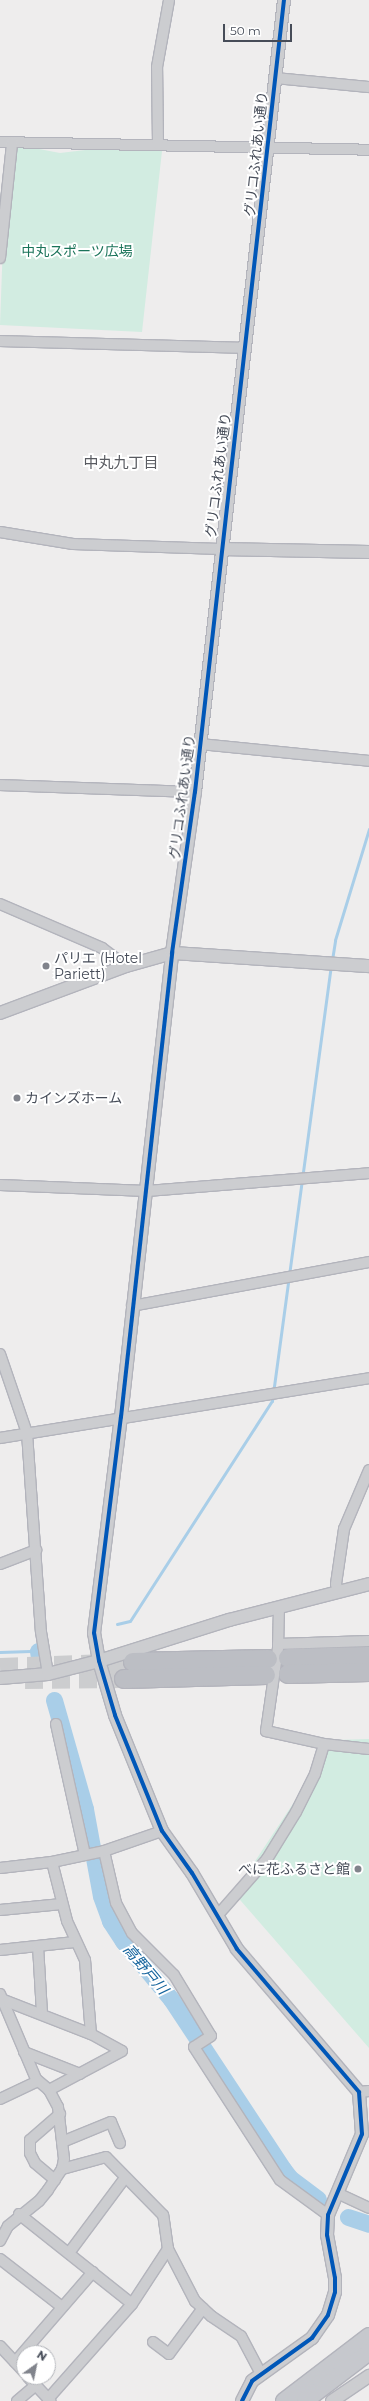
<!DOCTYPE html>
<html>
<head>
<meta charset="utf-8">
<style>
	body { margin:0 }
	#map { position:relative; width:369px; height:2401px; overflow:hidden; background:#eeeded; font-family:Montserrat,"Noto Sans JP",sans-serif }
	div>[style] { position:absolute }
	.green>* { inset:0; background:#d2ece1 }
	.stream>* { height:3px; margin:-1.5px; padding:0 1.5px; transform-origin:1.5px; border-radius:1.5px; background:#a9cee8 }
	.river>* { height:17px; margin:-8.5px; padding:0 8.5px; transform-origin:8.5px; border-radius:8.5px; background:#a9cee8 }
	.motorway-tunnel>* { height:18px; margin-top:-9px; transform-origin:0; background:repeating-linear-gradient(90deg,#cccdcf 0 18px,transparent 0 27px) }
	.roads { filter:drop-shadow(1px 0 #b3b4bc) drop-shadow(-1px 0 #b3b4bc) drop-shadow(0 1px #b3b4bc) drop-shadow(0 -1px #b3b4bc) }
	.minor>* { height:10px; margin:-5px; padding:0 5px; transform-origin:5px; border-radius:5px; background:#cccdd0 }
	.tertiary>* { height:12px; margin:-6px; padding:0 6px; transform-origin:6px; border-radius:6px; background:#cccdd0 }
	.primary>* { height:16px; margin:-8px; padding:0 8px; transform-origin:8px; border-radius:8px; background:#c6c8cd }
	.motorway>* { height:18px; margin:-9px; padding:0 9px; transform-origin:9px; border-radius:9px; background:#bcbec4 }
	.cycleway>* { height:4px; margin:-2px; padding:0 2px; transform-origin:2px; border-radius:2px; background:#0057b8 }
	.dots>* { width:11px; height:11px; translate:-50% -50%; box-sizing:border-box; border:2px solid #fff; border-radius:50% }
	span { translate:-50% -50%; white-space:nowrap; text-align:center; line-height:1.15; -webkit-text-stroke:4px #fff; paint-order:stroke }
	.street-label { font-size:14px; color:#464c58 }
	.park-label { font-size:14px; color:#1b745a }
	.poi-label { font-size:14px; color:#464c58 }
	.left { translate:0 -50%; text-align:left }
	.right { translate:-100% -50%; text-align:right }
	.neighbourhood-label { font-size:15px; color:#595b61 }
	.water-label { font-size:15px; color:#14649d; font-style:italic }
	.north { position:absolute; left:16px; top:2345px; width:40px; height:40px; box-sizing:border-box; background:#fff; border:1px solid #b5b7bc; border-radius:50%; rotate:33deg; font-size:11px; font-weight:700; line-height:16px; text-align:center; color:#464c58 }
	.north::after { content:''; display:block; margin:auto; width:14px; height:18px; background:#81848c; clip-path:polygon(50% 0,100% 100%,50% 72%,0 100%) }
	.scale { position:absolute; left:223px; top:24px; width:69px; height:18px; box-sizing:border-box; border:2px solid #464c58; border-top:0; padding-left:5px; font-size:12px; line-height:14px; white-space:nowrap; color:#464c58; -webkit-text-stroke:3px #fff; paint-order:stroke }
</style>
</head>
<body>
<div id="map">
	<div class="green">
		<div style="clip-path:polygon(18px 145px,60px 153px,102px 148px,162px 151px,142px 332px,0 325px,3px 242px)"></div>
		<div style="clip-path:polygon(369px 1739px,369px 2048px,234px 1893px,335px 1740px)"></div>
	</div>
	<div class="stream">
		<div style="left:332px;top:960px;width:20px;rotate:-81deg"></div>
		<div style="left:335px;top:940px;width:116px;rotate:-73deg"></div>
		<div style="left:117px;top:1624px;width:13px;rotate:-13deg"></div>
		<div style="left:130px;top:1621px;width:262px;rotate:-57.2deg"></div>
		<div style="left:272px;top:1401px;width:440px;rotate:-82.3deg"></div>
		<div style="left:0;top:1652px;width:38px;rotate:-2deg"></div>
	</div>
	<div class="river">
		<div style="left:38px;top:1651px;width:6px;rotate:81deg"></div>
		<div style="left:54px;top:1700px;width:113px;rotate:74.1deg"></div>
		<div style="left:85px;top:1809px;width:88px;rotate:79.6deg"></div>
		<div style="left:101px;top:1896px;width:27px;rotate:70deg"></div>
		<div style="left:110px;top:1921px;width:24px;rotate:57deg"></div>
		<div style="left:123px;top:1941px;width:75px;rotate:50.4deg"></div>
		<div style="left:171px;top:1999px;width:204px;rotate:56.6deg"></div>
		<div style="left:283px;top:2169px;width:11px;rotate:52deg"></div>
		<div style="left:290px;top:2178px;width:35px;rotate:37deg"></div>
		<div style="left:348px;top:2217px;width:22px;rotate:18deg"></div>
	</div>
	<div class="motorway-tunnel">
		<div style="left:0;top:1667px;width:133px;rotate:-2.2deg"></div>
		<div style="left:25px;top:1680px;width:99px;rotate:-0.6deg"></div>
	</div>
	<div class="roads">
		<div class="minor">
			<div style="left:275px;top:78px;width:94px;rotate:5.5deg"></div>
			<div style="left:0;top:142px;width:369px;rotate:1.2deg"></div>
			<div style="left:158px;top:144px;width:77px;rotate:-90.7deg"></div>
			<div style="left:157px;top:67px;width:68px;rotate:-79.8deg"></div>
			<div style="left:0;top:258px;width:116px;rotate:-84deg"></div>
			<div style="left:0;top:341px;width:244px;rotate:1.6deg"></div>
			<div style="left:0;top:532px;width:74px;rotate:9.3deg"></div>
			<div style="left:73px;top:544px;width:148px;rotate:1.9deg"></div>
			<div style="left:200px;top:744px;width:170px;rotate:5.7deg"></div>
			<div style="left:0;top:785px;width:195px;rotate:2.1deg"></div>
			<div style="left:0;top:904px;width:111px;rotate:23.3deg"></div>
			<div style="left:102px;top:948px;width:30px;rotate:37deg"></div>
			<div style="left:0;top:1185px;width:147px;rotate:2.3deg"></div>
			<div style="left:147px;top:1191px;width:223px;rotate:-4.6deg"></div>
			<div style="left:132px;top:1306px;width:241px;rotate:-10.5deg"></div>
			<div style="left:0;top:1354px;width:83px;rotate:71.1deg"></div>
			<div style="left:27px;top:1433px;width:199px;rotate:86deg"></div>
			<div style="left:41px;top:1632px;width:43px;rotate:80.5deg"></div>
			<div style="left:0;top:1438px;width:374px;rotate:-9.2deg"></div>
			<div style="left:0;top:1564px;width:39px;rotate:-21deg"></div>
			<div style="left:338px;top:1592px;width:8px;rotate:-104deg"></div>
			<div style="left:336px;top:1584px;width:56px;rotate:-81.7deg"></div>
			<div style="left:344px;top:1529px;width:64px;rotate:-67deg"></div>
			<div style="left:279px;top:1607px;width:41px;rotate:91.4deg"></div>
			<div style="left:278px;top:1648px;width:84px;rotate:98.2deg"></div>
			<div style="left:266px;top:1731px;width:59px;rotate:12.6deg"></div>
			<div style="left:278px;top:1644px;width:91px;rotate:-1.9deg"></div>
			<div style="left:56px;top:1724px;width:134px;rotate:77.5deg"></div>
			<div style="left:104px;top:1851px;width:53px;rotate:77deg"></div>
			<div style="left:116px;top:1903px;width:34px;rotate:62deg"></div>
			<div style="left:132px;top:1933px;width:59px;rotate:45deg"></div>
			<div style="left:174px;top:1975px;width:71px;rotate:58.8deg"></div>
			<div style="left:211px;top:2036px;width:20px;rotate:147deg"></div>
			<div style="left:194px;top:2047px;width:158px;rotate:57.1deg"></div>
			<div style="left:280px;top:2180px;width:59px;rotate:36.1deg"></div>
			<div style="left:52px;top:1862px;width:61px;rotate:75.7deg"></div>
			<div style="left:67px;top:1921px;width:43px;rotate:65.2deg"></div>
			<div style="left:85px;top:1960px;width:74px;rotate:85.4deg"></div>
			<div style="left:0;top:1868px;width:52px;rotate:-6.6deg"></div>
			<div style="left:52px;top:1862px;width:53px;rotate:-11.9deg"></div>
			<div style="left:104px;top:1851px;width:61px;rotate:-19deg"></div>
			<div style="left:0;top:1910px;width:62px;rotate:-5.5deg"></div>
			<div style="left:217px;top:1916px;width:76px;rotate:-48.7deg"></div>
			<div style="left:267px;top:1859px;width:55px;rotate:-58.3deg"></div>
			<div style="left:296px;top:1812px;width:42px;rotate:-63.4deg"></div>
			<div style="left:315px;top:1774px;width:31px;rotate:-73deg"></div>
			<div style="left:324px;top:1744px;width:45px;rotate:6.3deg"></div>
			<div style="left:38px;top:1946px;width:67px;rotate:86.6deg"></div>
			<div style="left:0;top:1950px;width:75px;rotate:-6.1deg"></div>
			<div style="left:0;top:1994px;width:92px;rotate:67deg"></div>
			<div style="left:36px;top:2079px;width:17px;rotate:40deg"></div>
			<div style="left:49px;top:2090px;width:19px;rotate:62deg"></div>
			<div style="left:58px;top:2107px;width:52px;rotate:83.4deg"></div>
			<div style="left:64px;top:2159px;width:10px;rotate:101deg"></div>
			<div style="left:62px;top:2169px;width:25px;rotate:124deg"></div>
			<div style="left:48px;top:2190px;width:14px;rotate:129deg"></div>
			<div style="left:39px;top:2201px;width:40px;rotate:141deg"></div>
			<div style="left:8px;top:2226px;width:17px;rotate:118deg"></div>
			<div style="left:1px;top:1999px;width:97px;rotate:21.3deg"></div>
			<div style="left:91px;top:2034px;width:35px;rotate:29deg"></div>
			<div style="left:122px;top:2051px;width:83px;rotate:151.9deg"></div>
			<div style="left:24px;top:2052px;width:60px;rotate:21.4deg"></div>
			<div style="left:359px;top:2092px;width:10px;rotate:-6deg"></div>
			<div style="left:0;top:2099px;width:42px;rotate:-25.3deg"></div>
			<div style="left:62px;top:2142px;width:53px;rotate:-22.2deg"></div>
			<div style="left:111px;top:2122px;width:23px;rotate:67deg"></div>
			<div style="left:55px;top:2180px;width:26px;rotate:-140deg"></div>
			<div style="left:35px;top:2163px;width:11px;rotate:-117deg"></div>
			<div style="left:30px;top:2153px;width:13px;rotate:-90deg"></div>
			<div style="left:30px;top:2140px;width:40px;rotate:-41deg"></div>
			<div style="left:337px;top:2193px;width:35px;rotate:25deg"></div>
			<div style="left:19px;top:2214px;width:144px;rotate:38.5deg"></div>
			<div style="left:168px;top:2249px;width:59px;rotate:62.6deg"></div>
			<div style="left:195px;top:2301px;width:22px;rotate:43deg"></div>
			<div style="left:211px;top:2316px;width:36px;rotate:34deg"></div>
			<div style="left:241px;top:2336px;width:43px;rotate:62.2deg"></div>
			<div style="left:69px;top:2253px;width:94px;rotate:-53.3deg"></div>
			<div style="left:0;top:2259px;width:78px;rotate:37.7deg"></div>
			<div style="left:153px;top:2342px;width:20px;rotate:37deg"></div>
			<div style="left:169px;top:2354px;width:57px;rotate:-53.5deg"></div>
			<div style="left:0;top:2346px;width:35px;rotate:47deg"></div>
			<div style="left:15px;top:2362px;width:119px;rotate:-49.1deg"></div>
			<div style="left:28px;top:2377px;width:33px;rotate:47deg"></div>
			<div style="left:48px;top:2399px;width:127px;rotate:-48.5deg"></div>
			<div style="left:132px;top:2304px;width:66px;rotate:-56.8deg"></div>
			<div style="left:168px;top:2249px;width:34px;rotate:-98deg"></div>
			<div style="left:163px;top:2215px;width:81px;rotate:-134.5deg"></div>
			<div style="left:106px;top:2157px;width:46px;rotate:164.7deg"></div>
			<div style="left:17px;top:2401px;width:25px;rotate:-40deg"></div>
		</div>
		<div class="tertiary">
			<div style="left:221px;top:549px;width:148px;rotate:1.2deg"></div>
			<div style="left:0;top:1013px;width:134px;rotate:-20.5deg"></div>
			<div style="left:126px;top:966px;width:48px;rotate:-15.8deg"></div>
			<div style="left:172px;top:953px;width:197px;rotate:3.8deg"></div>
			<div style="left:0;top:1678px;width:48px;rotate:-4.8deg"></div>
			<div style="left:48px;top:1674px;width:53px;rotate:-14.3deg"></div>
			<div style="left:99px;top:1661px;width:136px;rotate:-17.5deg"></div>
			<div style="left:229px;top:1620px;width:145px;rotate:-14.4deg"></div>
			<div style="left:242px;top:2401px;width:22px;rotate:-63deg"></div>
			<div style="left:252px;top:2381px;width:74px;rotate:-35.6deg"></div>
			<div style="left:312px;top:2338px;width:28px;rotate:-55deg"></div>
			<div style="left:328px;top:2315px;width:24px;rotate:-73deg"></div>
			<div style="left:335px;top:2292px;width:14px;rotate:-90deg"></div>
			<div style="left:335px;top:2278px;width:44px;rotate:-100.5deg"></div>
			<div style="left:327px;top:2235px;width:20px;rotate:-87deg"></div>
			<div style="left:328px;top:2215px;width:88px;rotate:-67.2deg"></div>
			<div style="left:362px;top:2134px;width:42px;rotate:-94.1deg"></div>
			<div style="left:359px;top:2092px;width:188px;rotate:-130.5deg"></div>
			<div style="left:237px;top:1949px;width:88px;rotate:-120.6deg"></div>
			<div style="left:192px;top:1873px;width:52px;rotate:-125.5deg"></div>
			<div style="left:162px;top:1831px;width:125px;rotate:-112.1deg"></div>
			<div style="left:115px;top:1715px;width:56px;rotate:-106.5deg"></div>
			<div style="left:99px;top:1661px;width:28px;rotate:-100deg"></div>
			<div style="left:94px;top:1633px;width:218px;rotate:-82.9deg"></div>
			<div style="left:121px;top:1417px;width:467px;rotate:-83.7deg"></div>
			<div style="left:172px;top:953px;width:163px;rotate:-81.9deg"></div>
			<div style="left:195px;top:792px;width:797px;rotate:-83.59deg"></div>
			<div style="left:332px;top:2401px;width:45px;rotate:-34deg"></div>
		</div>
		<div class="primary">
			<div style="left:284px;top:2401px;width:107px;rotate:-37.4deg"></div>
			<div style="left:305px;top:2401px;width:81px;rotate:-37.4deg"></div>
		</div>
		<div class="motorway">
			<div style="left:288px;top:1658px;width:81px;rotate:-1.4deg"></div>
			<div style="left:133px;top:1662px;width:135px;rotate:-1.3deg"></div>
			<div style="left:288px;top:1674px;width:81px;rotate:-1.4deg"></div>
			<div style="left:124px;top:1679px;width:142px;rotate:-1.6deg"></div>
		</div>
	</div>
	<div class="cycleway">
		<div style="left:242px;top:2401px;width:22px;rotate:-63deg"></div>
		<div style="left:252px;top:2381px;width:74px;rotate:-35.6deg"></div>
		<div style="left:312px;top:2338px;width:28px;rotate:-55deg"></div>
		<div style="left:328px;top:2315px;width:24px;rotate:-73deg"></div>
		<div style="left:335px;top:2292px;width:14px;rotate:-90deg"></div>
		<div style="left:335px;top:2278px;width:44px;rotate:-100.5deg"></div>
		<div style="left:327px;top:2235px;width:20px;rotate:-87deg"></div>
		<div style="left:328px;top:2215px;width:88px;rotate:-67.2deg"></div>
		<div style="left:362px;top:2134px;width:42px;rotate:-94.1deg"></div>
		<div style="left:359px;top:2092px;width:188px;rotate:-130.5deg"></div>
		<div style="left:237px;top:1949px;width:88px;rotate:-120.6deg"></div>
		<div style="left:192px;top:1873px;width:52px;rotate:-125.5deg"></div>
		<div style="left:162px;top:1831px;width:125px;rotate:-112.1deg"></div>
		<div style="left:115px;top:1715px;width:56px;rotate:-106.5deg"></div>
		<div style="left:99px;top:1661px;width:28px;rotate:-100deg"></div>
		<div style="left:94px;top:1633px;width:218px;rotate:-82.9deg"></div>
		<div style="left:121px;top:1417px;width:467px;rotate:-83.7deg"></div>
		<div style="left:172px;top:953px;width:163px;rotate:-81.9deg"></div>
		<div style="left:195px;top:792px;width:797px;rotate:-83.59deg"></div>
	</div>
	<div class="dots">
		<div style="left:46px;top:966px;background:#81848c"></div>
		<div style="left:17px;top:1098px;background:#81848c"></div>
		<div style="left:358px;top:1869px;background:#81848c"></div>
	</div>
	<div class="street-label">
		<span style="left:256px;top:154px;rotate:-84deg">グリコふれあい通り</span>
		<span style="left:218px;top:475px;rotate:-83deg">グリコふれあい通り</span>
		<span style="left:182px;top:797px;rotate:-83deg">グリコふれあい通り</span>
	</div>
	<div class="park-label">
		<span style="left:77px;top:251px">中丸スポーツ広場</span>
	</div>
	<div class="poi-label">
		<span class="left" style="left:54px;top:966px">パリエ (Hotel<br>Pariett)</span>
		<span class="left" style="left:25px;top:1098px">カインズホーム</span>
		<span class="right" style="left:350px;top:1869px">べに花ふるさと館</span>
	</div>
	<div class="neighbourhood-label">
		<span style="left:121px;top:463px">中丸九丁目</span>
	</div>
	<div class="water-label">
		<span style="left:146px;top:1969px;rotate:50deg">高野戸川</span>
	</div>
	<div class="north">N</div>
	<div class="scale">50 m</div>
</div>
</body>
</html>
